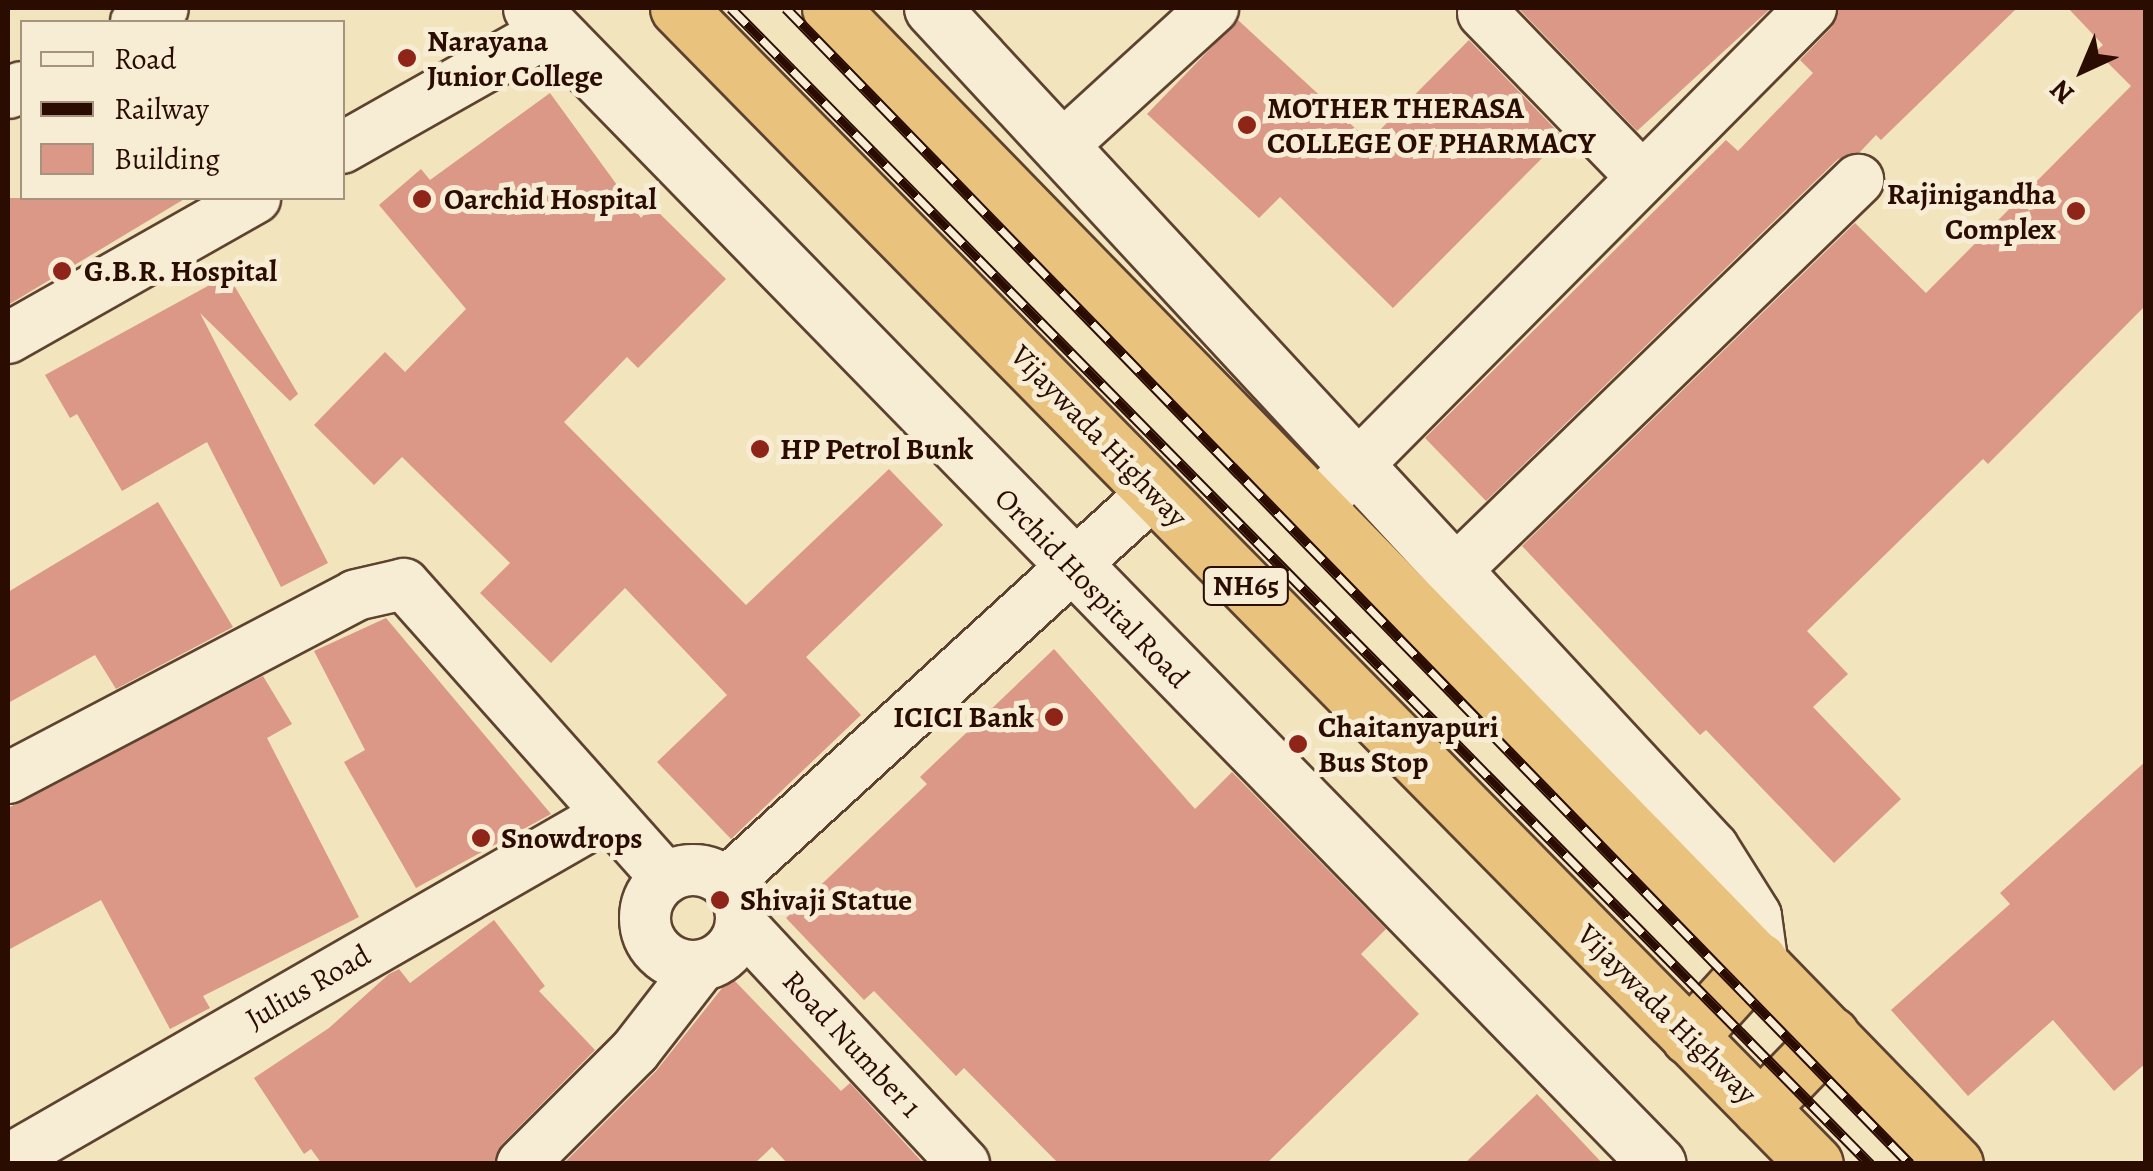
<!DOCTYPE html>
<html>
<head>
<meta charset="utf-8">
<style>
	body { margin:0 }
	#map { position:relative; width:2153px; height:1171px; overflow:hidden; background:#f2e4bd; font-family:Alegreya,serif }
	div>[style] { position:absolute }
	.building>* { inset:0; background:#db9887 }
	.roads { filter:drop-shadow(2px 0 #5d422f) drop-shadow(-2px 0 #5d422f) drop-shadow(0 2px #5d422f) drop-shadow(0 -2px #5d422f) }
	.street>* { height:50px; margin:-25px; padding:0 25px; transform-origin:25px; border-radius:25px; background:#f7edd4 }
	.street>.ring { margin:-25px; padding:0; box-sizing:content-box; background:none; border:50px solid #f7edd4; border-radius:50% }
	.secondary>* { height:55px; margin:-27.5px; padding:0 27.5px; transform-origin:27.5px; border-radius:27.5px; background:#f7edd4 }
	.highway>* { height:55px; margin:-27.5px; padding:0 27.5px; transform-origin:27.5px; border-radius:27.5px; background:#e9c27e }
	.rail>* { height:11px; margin-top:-5.5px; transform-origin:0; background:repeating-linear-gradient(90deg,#f7edd4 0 22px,#2b0c00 0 44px); box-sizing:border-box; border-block:2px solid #2b0c00 }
	.dots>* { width:28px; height:28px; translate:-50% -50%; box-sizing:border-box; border:5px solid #f7edd4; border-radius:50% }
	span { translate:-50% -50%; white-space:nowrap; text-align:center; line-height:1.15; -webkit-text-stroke:10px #f7edd4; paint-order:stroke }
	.shield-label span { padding:2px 8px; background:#f7edd4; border:2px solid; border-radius:8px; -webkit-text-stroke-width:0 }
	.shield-label { font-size:28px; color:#2b0c00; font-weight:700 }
	.poi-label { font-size:30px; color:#2b0c00; font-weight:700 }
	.left { translate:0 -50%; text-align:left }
	.right { translate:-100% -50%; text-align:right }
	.street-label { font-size:30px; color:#2b0c00 }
	.frame { position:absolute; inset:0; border:10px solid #2b0c00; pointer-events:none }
	.legend { position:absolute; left:20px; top:20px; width:325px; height:180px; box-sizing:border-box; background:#f7edd4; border:2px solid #a5937f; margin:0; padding:12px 18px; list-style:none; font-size:30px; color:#2b0c00 }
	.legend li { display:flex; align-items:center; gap:20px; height:50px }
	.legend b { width:50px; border:2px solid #a5937f }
	.north { position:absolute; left:2033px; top:20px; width:100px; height:100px; -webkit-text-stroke:8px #f7edd4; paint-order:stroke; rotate:224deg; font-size:28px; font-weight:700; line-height:40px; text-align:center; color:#2b0c00 }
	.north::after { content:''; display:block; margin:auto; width:35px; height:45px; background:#2b0c00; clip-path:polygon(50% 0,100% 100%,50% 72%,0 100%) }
</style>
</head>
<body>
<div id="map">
	<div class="building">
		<div style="clip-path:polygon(1518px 8px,1771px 8px,1637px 131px)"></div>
		<div style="clip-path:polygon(1839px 8px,2017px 8px,1881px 140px,1876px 135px,1860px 152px,1838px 159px,1486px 501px,1425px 438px,1726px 140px,1738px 151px,1813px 73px,1800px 60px,1832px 27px)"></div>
		<div style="clip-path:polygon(2068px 8px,2146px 8px,2146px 305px,1988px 464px,1983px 459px,1807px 631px,1848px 674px,1813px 707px,1901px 799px,1834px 863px,1706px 730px,1700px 735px,1522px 546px,1855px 223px,1926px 293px,2131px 86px,2096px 51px,2103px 45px)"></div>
		<div style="clip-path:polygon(1238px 20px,1369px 141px,1469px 40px,1563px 137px,1393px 308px,1280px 197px,1259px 218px,1147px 114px)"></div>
		<div style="clip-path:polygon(550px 93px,641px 218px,652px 206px,726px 279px,638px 368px,627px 357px,564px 422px,746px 605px,889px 469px,943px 525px,806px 657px,861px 715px,731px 839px,657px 762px,727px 695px,625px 588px,551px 663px,480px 593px,510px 563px,402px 457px,374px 485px,314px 425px,385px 352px,405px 372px,466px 309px,379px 205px,421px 169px,430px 180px)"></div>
		<div style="clip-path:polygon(8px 198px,186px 198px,8px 305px)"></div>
		<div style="clip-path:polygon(228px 275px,298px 394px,290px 401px,200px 313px,328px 563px,281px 587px,207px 442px,122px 491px,77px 414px,70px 418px,45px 375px)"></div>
		<div style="clip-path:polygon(158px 502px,233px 627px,116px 689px,95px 655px,8px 703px,8px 592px)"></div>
		<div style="clip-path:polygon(386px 618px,551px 814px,416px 888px,344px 762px,365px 750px,314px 651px)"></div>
		<div style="clip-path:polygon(1054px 649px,1195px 809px,1232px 772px,1386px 929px,1361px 954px,1419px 1014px,1266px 1164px,1059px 1164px,964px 1068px,956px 1076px,874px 991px,864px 1000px,786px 918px,927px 784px,920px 777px)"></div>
		<div style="clip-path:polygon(263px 676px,292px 724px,267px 738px,359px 917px,203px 996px,210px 1008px,170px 1029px,101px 900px,8px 950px,8px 808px)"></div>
		<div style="clip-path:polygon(2146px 761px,2146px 1063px,2114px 1091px,2053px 1020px,1968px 1096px,1891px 1010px,2010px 904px,2000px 893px)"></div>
		<div style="clip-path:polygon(494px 920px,545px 986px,539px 991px,595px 1050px,502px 1144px,494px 1164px,322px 1164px,311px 1149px,304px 1154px,254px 1078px,329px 1028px,389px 974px,399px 969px,410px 983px)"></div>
		<div style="clip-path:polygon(731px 977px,841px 1091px,850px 1083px,924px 1164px,788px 1164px,772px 1147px,754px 1164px,563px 1164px,656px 1071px)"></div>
		<div style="clip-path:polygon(1537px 1094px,1603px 1164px,1464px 1164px)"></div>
	</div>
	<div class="roads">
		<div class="street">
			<div style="left:1483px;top:13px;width:228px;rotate:45.9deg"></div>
			<div style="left:136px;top:22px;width:30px;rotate:-27deg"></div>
			<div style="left:8px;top:93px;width:15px;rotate:-23deg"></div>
			<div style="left:1061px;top:147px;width:206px;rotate:-42.4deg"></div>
			<div style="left:342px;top:148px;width:241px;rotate:-29.5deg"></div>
			<div style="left:8px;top:338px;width:284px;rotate:-29.5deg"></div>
			<div style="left:1316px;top:507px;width:703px;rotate:-45.23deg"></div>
			<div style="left:1457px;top:569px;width:559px;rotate:-44.13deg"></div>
			<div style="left:8px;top:778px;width:393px;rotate:-27.7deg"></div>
			<div style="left:356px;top:595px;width:49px;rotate:-12.9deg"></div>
			<div style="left:404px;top:584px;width:394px;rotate:48.3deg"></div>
			<div class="ring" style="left:645px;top:870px;width:46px;height:46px"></div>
			<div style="left:726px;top:883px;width:580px;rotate:-42.41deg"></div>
			<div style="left:741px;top:924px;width:328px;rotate:47.1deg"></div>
			<div style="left:8px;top:1160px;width:692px;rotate:-29.9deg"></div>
			<div style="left:522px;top:1164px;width:160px;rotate:-45deg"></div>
			<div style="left:635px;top:1051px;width:108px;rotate:-52.2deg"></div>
		</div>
		<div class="secondary">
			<div style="left:531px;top:8px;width:1614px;rotate:45.73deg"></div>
			<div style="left:932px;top:8px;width:1146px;rotate:47.19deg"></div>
			<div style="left:1711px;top:849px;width:79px;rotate:57.9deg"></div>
			<div style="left:1753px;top:916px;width:44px;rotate:82.2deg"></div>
		</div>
		<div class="highway">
			<div style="left:678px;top:8px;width:1621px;rotate:45.47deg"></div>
			<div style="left:830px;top:8px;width:1613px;rotate:45.78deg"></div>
			<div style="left:1689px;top:1037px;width:104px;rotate:-47.7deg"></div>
			<div style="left:1760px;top:1108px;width:102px;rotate:-45.8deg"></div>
		</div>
	</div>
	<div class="rail">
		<div style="left:731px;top:8px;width:1623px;rotate:45.42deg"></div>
		<div style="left:786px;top:8px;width:1612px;rotate:45.8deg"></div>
	</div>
	<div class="dots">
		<div style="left:407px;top:58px;background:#8f2418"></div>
		<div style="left:1247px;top:125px;background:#8f2418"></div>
		<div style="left:422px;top:199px;background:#8f2418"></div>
		<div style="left:2076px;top:211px;background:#8f2418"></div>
		<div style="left:62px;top:271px;background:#8f2418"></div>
		<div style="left:760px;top:449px;background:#8f2418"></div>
		<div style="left:1054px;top:717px;background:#8f2418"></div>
		<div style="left:1298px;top:744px;background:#8f2418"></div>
		<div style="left:481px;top:838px;background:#8f2418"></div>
		<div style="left:720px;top:900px;background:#8f2418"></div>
	</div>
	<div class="shield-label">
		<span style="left:1246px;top:586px">NH65</span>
	</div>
	<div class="poi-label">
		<span class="left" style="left:427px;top:58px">Narayana<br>Junior College</span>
		<span class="left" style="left:1267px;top:125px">MOTHER THERASA<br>COLLEGE OF PHARMACY</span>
		<span class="right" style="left:2056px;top:211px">Rajinigandha<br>Complex</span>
		<span class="left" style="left:444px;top:199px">Oarchid Hospital</span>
		<span class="left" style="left:84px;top:271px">G.B.R. Hospital</span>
		<span class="left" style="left:780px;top:449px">HP Petrol Bunk</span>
		<span class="right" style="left:1034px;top:717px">ICICI Bank</span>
		<span class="left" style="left:1318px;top:744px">Chaitanyapuri<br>Bus Stop</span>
		<span class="left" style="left:501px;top:838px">Snowdrops</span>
		<span class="left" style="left:740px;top:900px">Shivaji Statue</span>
	</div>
	<div class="street-label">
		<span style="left:1099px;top:436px;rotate:46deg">Vijaywada Highway</span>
		<span style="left:1092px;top:588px;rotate:46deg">Orchid Hospital Road</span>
		<span style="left:308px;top:987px;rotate:-30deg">Julius Road</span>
		<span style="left:1667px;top:1014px;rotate:45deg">Vijaywada Highway</span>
		<span style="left:852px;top:1044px;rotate:47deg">Road Number 1</span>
	</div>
	<div class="frame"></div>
	<ul class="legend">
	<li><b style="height:12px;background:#f7edd4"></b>Road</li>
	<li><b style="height:12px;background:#2b0c00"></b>Railway</li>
	<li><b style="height:28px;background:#db9887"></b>Building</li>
	</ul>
	<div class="north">N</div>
</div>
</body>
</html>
